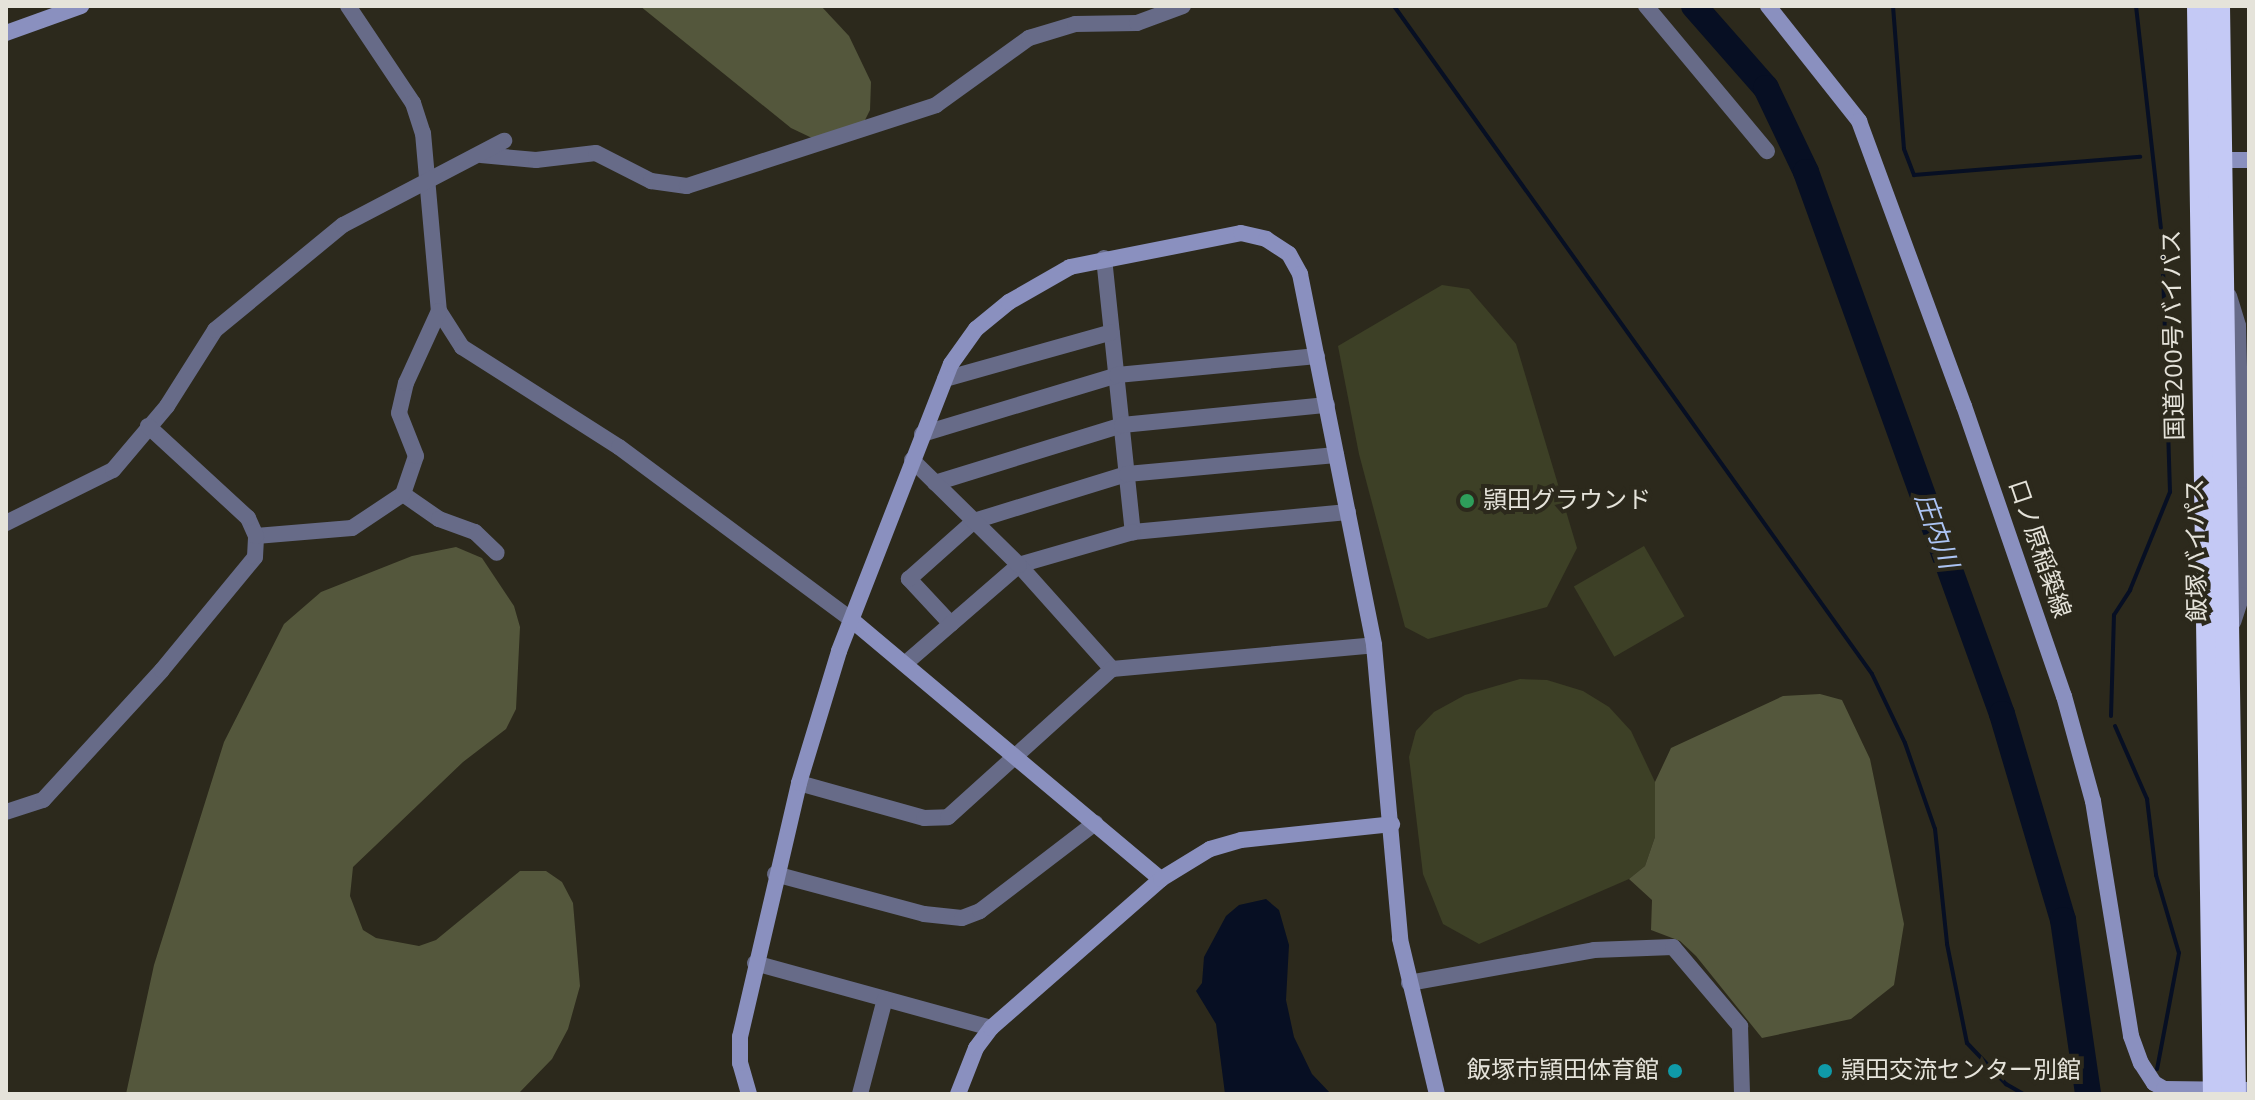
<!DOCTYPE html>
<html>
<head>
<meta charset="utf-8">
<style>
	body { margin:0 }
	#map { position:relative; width:2255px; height:1100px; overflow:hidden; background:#2c291c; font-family:"Nunito Sans","Noto Sans JP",sans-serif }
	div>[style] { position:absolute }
	.green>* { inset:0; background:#3d4026; transform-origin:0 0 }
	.forest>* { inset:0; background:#54573c }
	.water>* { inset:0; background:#070f23 }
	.stream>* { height:4px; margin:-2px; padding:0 2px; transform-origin:2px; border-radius:2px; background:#070f23 }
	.river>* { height:26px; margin:-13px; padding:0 13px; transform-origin:13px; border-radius:13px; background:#070f23 }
	.street>* { height:16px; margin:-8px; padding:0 8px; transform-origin:8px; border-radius:8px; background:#676b88 }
	.secondary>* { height:16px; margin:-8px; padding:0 8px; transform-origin:8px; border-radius:8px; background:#8a90bf }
	.highway>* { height:24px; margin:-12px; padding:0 12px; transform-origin:12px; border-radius:12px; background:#c4c9f5 }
	.dots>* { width:22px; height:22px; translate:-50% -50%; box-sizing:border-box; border:4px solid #2c291c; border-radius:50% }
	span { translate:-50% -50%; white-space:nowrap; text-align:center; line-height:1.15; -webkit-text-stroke:8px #2c291c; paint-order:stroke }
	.street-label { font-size:24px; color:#e5e3da }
	.poi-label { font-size:24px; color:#e5e3da }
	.left { translate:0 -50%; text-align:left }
	.right { translate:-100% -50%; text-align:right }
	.water-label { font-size:26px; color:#acc4f4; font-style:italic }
	.frame { position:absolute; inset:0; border:8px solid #e5e3da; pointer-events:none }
</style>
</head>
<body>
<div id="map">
	<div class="green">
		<div style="clip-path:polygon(1442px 285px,1469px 289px,1516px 344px,1577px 548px,1547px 607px,1428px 639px,1405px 627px,1359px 454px,1338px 346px)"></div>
		<div style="left:1644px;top:546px;width:81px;height:81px;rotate:60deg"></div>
		<div style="clip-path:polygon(1520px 679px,1547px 680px,1583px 691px,1609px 707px,1631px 731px,1655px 782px,1655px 837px,1645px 866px,1629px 879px,1479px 944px,1443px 924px,1423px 874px,1409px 757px,1416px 731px,1434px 712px,1465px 695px)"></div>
	</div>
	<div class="forest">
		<div style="clip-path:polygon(640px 6px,821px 6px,849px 36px,871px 82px,870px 110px,863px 124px,812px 138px,791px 128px)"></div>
		<div style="clip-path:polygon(456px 547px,482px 558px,514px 606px,520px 627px,516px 709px,506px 729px,463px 762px,353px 867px,350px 896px,363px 930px,376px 938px,419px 946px,436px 940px,520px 871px,546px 871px,562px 882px,573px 903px,580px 986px,568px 1029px,552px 1059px,518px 1094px,126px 1094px,154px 965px,224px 742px,284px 624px,321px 592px,412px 556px)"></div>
		<div style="clip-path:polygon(1820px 694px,1842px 700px,1870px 759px,1904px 924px,1894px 985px,1851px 1019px,1762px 1038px,1696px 956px,1680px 941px,1651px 930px,1652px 900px,1629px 879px,1645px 866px,1655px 837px,1655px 782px,1671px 748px,1783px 696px)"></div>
	</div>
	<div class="water">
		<div style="clip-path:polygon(1266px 899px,1279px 910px,1289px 945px,1286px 1000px,1294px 1037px,1312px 1074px,1331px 1094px,1225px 1094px,1216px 1024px,1196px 991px,1202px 983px,1204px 957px,1226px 916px,1239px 905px)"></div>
	</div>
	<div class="stream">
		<div style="left:1394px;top:6px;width:821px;rotate:54.41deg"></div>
		<div style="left:1872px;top:674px;width:76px;rotate:64.4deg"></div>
		<div style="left:1905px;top:743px;width:91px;rotate:70.8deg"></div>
		<div style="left:1935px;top:829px;width:116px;rotate:84deg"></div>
		<div style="left:1947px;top:944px;width:101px;rotate:78.6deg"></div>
		<div style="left:1967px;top:1043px;width:57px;rotate:46.4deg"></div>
		<div style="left:2006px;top:1084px;width:20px;rotate:30deg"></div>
		<div style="left:1893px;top:6px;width:143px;rotate:85.6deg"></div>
		<div style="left:1904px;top:149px;width:28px;rotate:69deg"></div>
		<div style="left:1914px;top:175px;width:227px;rotate:-4.6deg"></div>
		<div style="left:2136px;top:6px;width:223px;rotate:83.6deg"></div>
		<div style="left:2111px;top:716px;width:101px;rotate:-88.3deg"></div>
		<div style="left:2114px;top:615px;width:30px;rotate:-57deg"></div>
		<div style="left:2130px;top:590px;width:106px;rotate:-67.8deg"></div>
		<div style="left:2170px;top:492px;width:251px;rotate:-91.8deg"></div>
		<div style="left:2115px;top:726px;width:80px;rotate:66.3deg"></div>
		<div style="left:2147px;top:799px;width:77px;rotate:83.2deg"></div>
		<div style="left:2156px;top:875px;width:81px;rotate:73.6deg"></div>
		<div style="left:2179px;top:953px;width:118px;rotate:100.7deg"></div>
	</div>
	<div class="river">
		<div style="left:1694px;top:6px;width:109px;rotate:48.7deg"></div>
		<div style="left:1766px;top:88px;width:93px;rotate:64.5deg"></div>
		<div style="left:1806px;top:172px;width:576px;rotate:70.12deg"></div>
		<div style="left:2002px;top:714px;width:215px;rotate:73.5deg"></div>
		<div style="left:2063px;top:920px;width:176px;rotate:81.8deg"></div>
	</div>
	<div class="street">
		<div style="left:348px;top:6px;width:117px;rotate:56.2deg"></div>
		<div style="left:413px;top:103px;width:32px;rotate:72deg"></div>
		<div style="left:423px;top:133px;width:179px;rotate:84.9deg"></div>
		<div style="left:439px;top:311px;width:43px;rotate:57.4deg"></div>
		<div style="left:462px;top:347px;width:186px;rotate:32.5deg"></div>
		<div style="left:619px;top:447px;width:292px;rotate:36.6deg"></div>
		<div style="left:1646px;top:6px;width:189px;rotate:50.2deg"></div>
		<div style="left:481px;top:155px;width:55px;rotate:5.2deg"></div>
		<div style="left:536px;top:160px;width:60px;rotate:-6.7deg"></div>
		<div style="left:596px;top:153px;width:62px;rotate:27deg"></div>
		<div style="left:651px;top:181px;width:36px;rotate:8deg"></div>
		<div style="left:687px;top:186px;width:262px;rotate:-18deg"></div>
		<div style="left:936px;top:105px;width:115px;rotate:-35.8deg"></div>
		<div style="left:1029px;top:38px;width:48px;rotate:-16.9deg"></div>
		<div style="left:1075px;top:24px;width:62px;rotate:-0.9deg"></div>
		<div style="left:1137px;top:23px;width:49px;rotate:-20.3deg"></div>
		<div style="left:1104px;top:258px;width:276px;rotate:84deg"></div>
		<div style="left:2229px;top:296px;width:31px;rotate:73deg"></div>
		<div style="left:2238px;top:326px;width:169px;rotate:88.6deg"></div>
		<div style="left:2242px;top:495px;width:100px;rotate:90deg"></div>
		<div style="left:2242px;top:595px;width:28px;rotate:108deg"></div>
		<div style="left:945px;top:379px;width:173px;rotate:-15.7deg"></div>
		<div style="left:922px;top:434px;width:204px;rotate:-16.8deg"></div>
		<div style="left:1117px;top:375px;width:201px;rotate:-5.4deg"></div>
		<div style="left:935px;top:483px;width:196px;rotate:-17.2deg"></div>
		<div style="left:1122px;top:425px;width:206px;rotate:-5.6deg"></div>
		<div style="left:403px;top:494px;width:44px;rotate:34.8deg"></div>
		<div style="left:439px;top:519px;width:38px;rotate:20deg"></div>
		<div style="left:475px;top:532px;width:30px;rotate:44deg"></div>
		<div style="left:1348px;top:512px;width:216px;rotate:174.7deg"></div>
		<div style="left:1133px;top:532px;width:119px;rotate:163.9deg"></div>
		<div style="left:1019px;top:565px;width:140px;rotate:48.2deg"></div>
		<div style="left:1112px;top:669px;width:263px;rotate:-5.2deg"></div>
		<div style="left:6px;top:523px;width:119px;rotate:-26.4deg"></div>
		<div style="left:113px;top:470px;width:84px;rotate:-49.8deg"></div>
		<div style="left:167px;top:406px;width:90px;rotate:-57.7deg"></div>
		<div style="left:215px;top:330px;width:166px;rotate:-39.4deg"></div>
		<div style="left:343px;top:225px;width:182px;rotate:-27.6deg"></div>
		<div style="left:256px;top:536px;width:96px;rotate:-4.8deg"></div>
		<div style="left:352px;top:528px;width:61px;rotate:-33.7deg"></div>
		<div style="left:403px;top:494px;width:40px;rotate:-71.1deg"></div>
		<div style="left:416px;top:456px;width:46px;rotate:-111.6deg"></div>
		<div style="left:399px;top:413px;width:31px;rotate:-77deg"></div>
		<div style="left:406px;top:383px;width:79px;rotate:-65.4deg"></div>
		<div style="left:951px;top:624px;width:62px;rotate:-133deg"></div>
		<div style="left:909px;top:579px;width:87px;rotate:-41.7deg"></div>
		<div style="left:974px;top:521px;width:160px;rotate:-17.1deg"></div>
		<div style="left:1127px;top:474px;width:210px;rotate:-5.2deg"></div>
		<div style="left:907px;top:662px;width:148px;rotate:-40.9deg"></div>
		<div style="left:1019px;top:565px;width:150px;rotate:-135.5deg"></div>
		<div style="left:799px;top:783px;width:130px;rotate:15.6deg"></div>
		<div style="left:924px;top:818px;width:24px;rotate:-2deg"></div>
		<div style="left:948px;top:817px;width:221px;rotate:-42.1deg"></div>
		<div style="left:6px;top:812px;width:39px;rotate:-18deg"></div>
		<div style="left:43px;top:800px;width:176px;rotate:-47.5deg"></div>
		<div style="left:162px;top:670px;width:146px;rotate:-50.5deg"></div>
		<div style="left:255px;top:557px;width:21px;rotate:-87deg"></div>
		<div style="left:256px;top:536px;width:20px;rotate:-114deg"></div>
		<div style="left:248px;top:518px;width:136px;rotate:-137.4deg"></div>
		<div style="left:775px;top:874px;width:154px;rotate:15deg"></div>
		<div style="left:924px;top:914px;width:38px;rotate:6deg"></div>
		<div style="left:962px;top:918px;width:19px;rotate:-21deg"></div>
		<div style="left:980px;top:911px;width:145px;rotate:-37.4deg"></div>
		<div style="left:755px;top:963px;width:245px;rotate:15.4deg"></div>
		<div style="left:1409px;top:983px;width:188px;rotate:-10.1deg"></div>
		<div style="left:1594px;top:950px;width:79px;rotate:-2.2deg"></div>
		<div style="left:1673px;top:947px;width:104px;rotate:49.7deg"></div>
		<div style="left:1740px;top:1026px;width:68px;rotate:88.3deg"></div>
		<div style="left:860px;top:1094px;width:98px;rotate:-75.3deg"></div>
	</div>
	<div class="secondary">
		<div style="left:1768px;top:6px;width:147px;rotate:51.6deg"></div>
		<div style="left:1859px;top:121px;width:304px;rotate:69.8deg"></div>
		<div style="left:1964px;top:406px;width:307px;rotate:71deg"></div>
		<div style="left:2064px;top:696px;width:109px;rotate:74.6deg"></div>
		<div style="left:2093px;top:801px;width:238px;rotate:80.8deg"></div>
		<div style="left:2131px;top:1036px;width:29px;rotate:70deg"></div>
		<div style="left:2141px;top:1063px;width:24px;rotate:57deg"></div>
		<div style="left:2154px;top:1083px;width:12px;rotate:31deg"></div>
		<div style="left:2164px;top:1089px;width:85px;rotate:0.7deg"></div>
		<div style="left:6px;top:33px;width:80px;rotate:-19.8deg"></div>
		<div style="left:2211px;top:160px;width:38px"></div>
		<div style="left:853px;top:621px;width:402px;rotate:40deg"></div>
		<div style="left:749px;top:1094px;width:32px;rotate:-106deg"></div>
		<div style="left:740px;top:1063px;width:26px;rotate:-90deg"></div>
		<div style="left:740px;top:1037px;width:261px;rotate:-76.9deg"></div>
		<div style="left:799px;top:783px;width:138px;rotate:-73.1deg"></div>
		<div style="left:839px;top:651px;width:308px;rotate:-68.7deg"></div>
		<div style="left:951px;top:364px;width:43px;rotate:-54.5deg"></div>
		<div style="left:976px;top:329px;width:43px;rotate:-39.3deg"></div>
		<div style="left:1009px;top:302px;width:70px;rotate:-29.8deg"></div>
		<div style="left:1070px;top:267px;width:174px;rotate:-11.2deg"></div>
		<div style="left:1241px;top:233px;width:26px;rotate:13deg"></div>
		<div style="left:1266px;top:239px;width:27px;rotate:33deg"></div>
		<div style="left:1289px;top:254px;width:23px;rotate:61deg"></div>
		<div style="left:1300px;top:274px;width:378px;rotate:78.7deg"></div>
		<div style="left:1374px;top:645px;width:295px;rotate:84.9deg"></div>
		<div style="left:1400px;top:939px;width:159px;rotate:76.6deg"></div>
		<div style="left:958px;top:1094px;width:49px;rotate:-68.6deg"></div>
		<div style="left:976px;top:1048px;width:25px;rotate:-53deg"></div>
		<div style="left:991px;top:1028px;width:226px;rotate:-41.2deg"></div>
		<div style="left:1161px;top:879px;width:57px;rotate:-31.5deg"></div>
		<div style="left:1210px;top:849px;width:32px;rotate:-16deg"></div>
		<div style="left:1241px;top:840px;width:152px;rotate:-6deg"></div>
	</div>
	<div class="highway">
		<div style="left:2199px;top:6px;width:1088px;rotate:89.16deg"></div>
		<div style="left:2218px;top:6px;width:1088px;rotate:89.16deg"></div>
	</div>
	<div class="dots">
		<div style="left:1467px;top:501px;background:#2e9e5b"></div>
		<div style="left:1675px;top:1071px;background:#0f9aa8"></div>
		<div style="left:1825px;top:1071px;background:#0f9aa8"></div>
	</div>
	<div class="street-label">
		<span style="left:2174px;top:335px;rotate:-91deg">国道200号バイパス</span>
		<span style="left:2039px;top:549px;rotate:71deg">口ノ原稲築線</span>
		<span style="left:2197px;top:550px;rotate:-91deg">飯塚バイパス</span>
	</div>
	<div class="poi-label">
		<span class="left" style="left:1483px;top:501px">頴田グラウンド</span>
		<span class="right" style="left:1659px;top:1071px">飯塚市頴田体育館</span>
		<span class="left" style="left:1841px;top:1071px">頴田交流センター別館</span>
	</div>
	<div class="water-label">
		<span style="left:1936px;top:531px;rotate:70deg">庄内川</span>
	</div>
	<div class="frame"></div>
</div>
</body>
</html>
